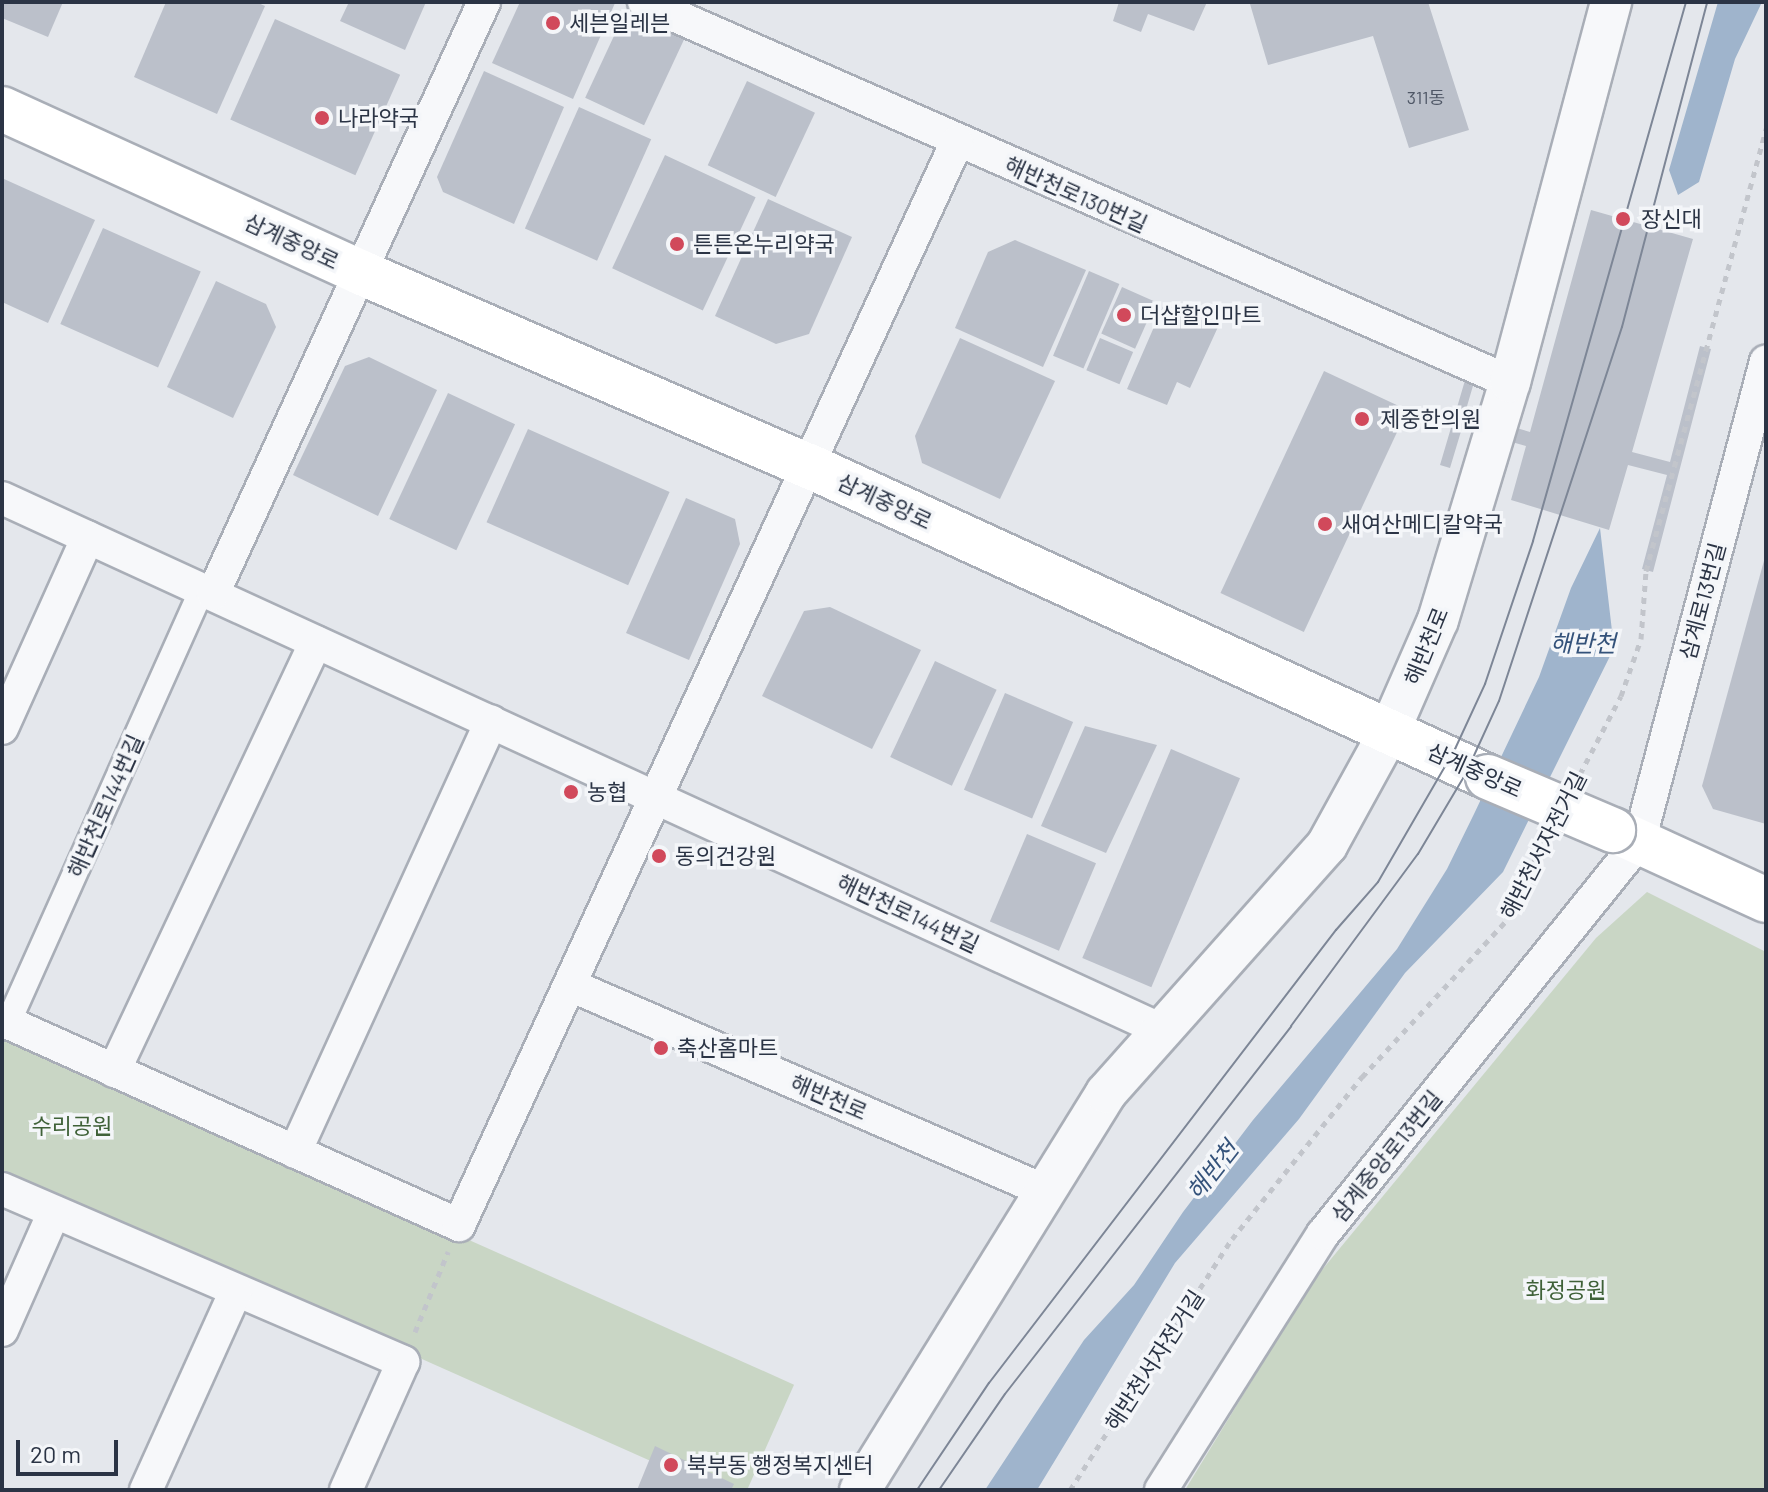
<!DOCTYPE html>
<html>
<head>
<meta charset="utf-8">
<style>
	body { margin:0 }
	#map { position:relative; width:1768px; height:1492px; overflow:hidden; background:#e4e7ec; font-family:Barlow,"Noto Sans KR",sans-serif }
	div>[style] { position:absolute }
	.green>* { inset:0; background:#c9d6c5; transform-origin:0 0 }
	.water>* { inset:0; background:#9fb4cc }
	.building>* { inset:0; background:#bbc0ca; transform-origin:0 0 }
	.path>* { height:5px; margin-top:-2.5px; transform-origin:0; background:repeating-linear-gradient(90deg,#c2c5cb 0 6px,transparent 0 12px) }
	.roads { filter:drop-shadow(2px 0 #a9aeb7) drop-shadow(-2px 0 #a9aeb7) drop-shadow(0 2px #a9aeb7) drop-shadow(0 -2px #a9aeb7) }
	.pedestrian>* { height:24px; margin:-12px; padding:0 12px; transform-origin:12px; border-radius:12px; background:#f7f8fa }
	.minor>* { height:32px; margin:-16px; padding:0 16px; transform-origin:16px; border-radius:16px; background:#f7f8fa }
	.tertiary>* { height:40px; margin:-20px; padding:0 20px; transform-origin:20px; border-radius:20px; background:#f7f8fa }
	.secondary>* { height:44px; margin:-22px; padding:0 22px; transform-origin:22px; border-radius:22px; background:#fff }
	.tram>* { height:2px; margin:-1px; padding:0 1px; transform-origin:1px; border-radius:1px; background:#7d8696 }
	.bridges { filter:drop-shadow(2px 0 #a9aeb7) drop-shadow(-2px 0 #a9aeb7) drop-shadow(0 2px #a9aeb7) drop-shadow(0 -2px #a9aeb7) }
	.secondary-bridge>* { height:44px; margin:-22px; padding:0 22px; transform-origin:22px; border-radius:22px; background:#fff }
	.dots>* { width:22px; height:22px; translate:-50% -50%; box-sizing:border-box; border:4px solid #f4f6f9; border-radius:50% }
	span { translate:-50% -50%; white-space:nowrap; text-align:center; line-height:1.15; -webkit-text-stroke:7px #f4f6f9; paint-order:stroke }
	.number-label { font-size:18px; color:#4f5766 }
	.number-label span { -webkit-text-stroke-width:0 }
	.poi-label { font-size:22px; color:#2b3445 }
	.left { translate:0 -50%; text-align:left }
	.street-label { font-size:22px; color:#2b3445 }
	.park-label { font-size:22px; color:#3f6138 }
	.water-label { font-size:24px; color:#34527a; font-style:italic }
	.frame { position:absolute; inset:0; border:4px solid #2b3445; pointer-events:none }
	.scale { position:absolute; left:16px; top:1440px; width:102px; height:36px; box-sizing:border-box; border:4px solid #2b3445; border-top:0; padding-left:10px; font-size:24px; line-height:28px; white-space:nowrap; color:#2b3445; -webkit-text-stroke:6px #f4f6f9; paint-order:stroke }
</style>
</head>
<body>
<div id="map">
	<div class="green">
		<div style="clip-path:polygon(1647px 892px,1766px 952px,1766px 1490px,1185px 1490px,1312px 1282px,1596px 938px)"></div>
		<div style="left:2px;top:1032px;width:867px;height:128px;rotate:24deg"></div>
	</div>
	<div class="water">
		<div style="clip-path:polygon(1718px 2px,1762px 2px,1735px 59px,1699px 182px,1678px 195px,1669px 170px)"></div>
		<div style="clip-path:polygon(1600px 528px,1614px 648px,1503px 872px,1405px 973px,1299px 1119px,1175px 1263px,1037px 1490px,985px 1490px,1084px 1340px,1134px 1285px,1183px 1212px,1253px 1120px,1397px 949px,1447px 869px,1474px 814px,1539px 677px,1571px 588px)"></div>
	</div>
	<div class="building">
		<div style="clip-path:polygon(2px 2px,63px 2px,48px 37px,2px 18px)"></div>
		<div style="clip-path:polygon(166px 2px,256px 2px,265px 6px,217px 114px,134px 77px)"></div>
		<div style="clip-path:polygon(349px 2px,426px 2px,405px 50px,340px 21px)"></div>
		<div style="clip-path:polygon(520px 2px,615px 3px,573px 99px,492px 63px)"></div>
		<div style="clip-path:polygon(1119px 2px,1207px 2px,1194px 31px,1148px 14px,1141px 32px,1113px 21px)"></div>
		<div style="clip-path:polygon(1258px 2px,1428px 2px,1469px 130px,1409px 148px,1373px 36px,1268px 65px,1250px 4px)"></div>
		<div style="left:627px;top:8px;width:65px;height:99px;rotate:25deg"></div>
		<div style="left:275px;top:19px;width:137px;height:110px;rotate:24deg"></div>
		<div style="clip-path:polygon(484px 71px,564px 107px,514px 224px,443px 192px,437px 177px)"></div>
		<div style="left:747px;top:81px;width:75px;height:93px;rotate:25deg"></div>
		<div style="left:579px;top:107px;width:79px;height:133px;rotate:24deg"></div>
		<div style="left:665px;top:155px;width:100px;height:125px;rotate:25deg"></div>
		<div style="clip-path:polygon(4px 179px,95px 220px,48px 323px,2px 302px)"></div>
		<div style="clip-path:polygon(768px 199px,852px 237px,809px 334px,776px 344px,715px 316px)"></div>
		<div style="clip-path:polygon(1591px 210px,1693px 239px,1632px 452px,1670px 462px,1700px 346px,1711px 349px,1653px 572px,1642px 569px,1667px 475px,1628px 465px,1609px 530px,1511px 500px,1526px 446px,1462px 428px,1450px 468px,1440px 465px,1471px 360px,1480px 362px,1465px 413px,1530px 432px)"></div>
		<div style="left:103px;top:228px;width:107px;height:105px;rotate:24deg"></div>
		<div style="clip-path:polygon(1015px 240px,1086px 270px,1043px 367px,955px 328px,988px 252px)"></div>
		<div style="left:1089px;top:271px;width:33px;height:92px;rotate:23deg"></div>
		<div style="clip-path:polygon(216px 281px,266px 304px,276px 327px,233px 418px,167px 387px)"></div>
		<div style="left:1122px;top:287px;width:37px;height:51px;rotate:24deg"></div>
		<div style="clip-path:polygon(1164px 304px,1218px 327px,1190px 388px,1177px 382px,1167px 405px,1127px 389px)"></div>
		<div style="clip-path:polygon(960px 338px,1055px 381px,1000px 499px,922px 463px,915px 436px)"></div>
		<div style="left:1100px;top:338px;width:36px;height:35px;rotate:23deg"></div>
		<div style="clip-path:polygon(369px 357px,437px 390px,378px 516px,293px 475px,345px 366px)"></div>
		<div style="left:1324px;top:371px;width:92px;height:245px;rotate:25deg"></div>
		<div style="left:448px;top:393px;width:74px;height:139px;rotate:25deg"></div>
		<div style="left:528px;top:429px;width:155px;height:102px;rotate:24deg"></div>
		<div style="clip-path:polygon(686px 498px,735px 519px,740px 544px,689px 660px,626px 633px)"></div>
		<div style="clip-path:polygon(1765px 557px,1766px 557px,1766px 824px,1713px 809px,1702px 786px)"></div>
		<div style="clip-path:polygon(830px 607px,921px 650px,872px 749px,762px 696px,804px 611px)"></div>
		<div style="left:935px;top:661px;width:68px;height:106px;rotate:25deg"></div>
		<div style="left:1005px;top:693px;width:74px;height:105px;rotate:23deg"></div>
		<div style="clip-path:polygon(1085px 726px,1157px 745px,1106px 853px,1041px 826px)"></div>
		<div style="left:1171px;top:749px;width:75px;height:227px;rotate:23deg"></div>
		<div style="left:1027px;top:834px;width:75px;height:95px;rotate:23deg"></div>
		<div style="clip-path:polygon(655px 1446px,734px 1484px,731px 1490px,637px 1490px)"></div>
	</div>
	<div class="path">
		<div style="left:1580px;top:774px;width:88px;rotate:-62.3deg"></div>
		<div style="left:1621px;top:696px;width:60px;rotate:-70.7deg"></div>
		<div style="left:1641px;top:639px;width:68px;rotate:-85.8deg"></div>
		<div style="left:1646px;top:571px;width:459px;rotate:-74.8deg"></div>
		<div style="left:415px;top:1332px;width:87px;rotate:-67.6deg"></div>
		<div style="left:1070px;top:1490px;width:299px;rotate:-57.2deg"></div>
		<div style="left:1232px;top:1239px;width:208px;rotate:-51.3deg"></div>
		<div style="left:1362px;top:1077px;width:215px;rotate:-47.3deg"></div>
		<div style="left:1508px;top:919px;width:85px;rotate:-65.6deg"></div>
	</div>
	<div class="roads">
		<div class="pedestrian">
			<div style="left:8px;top:1023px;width:475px;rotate:-65.9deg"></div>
		</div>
		<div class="minor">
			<div style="left:644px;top:2px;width:946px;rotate:23.69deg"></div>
			<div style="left:2px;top:498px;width:1276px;rotate:24.64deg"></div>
			<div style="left:213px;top:594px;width:651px;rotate:-65.4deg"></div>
			<div style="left:2px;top:728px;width:209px;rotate:-65.8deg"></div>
			<div style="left:570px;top:985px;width:516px;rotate:23.43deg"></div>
			<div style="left:2px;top:1020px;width:501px;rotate:24.16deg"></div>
			<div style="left:459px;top:1225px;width:1192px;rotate:-65.31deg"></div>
			<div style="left:114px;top:1071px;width:474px;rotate:-64.8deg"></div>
			<div style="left:295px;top:1152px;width:473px;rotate:-65.5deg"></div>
			<div style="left:2px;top:1189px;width:437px;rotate:23.3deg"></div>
			<div style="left:403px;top:1362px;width:140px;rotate:114deg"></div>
			<div style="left:2px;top:1330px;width:129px;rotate:-66.2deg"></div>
			<div style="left:146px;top:1490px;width:218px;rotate:-65.7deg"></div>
			<div style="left:1161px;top:1490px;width:303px;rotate:-57.7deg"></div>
			<div style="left:1323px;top:1234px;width:504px;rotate:-51.13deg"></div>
			<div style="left:1639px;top:842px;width:497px;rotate:-75.2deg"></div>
		</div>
		<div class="tertiary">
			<div style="left:860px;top:1490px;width:467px;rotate:-58.2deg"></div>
			<div style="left:1106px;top:1093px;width:332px;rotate:-48.3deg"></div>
			<div style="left:1327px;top:845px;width:129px;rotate:-61.2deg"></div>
			<div style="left:1389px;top:732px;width:122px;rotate:-66.4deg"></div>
			<div style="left:1438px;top:620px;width:249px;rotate:-73.2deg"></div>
			<div style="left:1510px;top:382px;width:393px;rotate:-75.1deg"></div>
		</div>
		<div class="secondary">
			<div style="left:2px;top:109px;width:396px;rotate:24.5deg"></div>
			<div style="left:362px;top:273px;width:487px;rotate:23.4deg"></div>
			<div style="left:809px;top:466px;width:747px;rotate:24.61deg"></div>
			<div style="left:1613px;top:830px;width:168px;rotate:24.6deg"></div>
		</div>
	</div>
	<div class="tram">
		<div style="left:917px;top:1490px;width:129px;rotate:-56.1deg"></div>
		<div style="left:989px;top:1383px;width:571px;rotate:-52.55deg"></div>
		<div style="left:1336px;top:930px;width:64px;rotate:-48.8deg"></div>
		<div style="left:1378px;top:882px;width:154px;rotate:-59.9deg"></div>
		<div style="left:1455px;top:749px;width:72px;rotate:-65.2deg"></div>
		<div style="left:1485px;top:684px;width:151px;rotate:-71.4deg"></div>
		<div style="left:1533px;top:541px;width:560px;rotate:-74.15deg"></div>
		<div style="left:939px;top:1490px;width:116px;rotate:-55.5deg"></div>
		<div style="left:1005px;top:1394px;width:466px;rotate:-52.1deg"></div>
		<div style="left:1291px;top:1026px;width:214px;rotate:-53.6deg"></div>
		<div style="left:1418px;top:854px;width:94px;rotate:-59.3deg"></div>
		<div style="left:1466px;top:773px;width:79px;rotate:-65.4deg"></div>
		<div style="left:1499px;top:701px;width:394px;rotate:-71.8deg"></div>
		<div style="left:1622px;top:327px;width:336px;rotate:-75.3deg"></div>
	</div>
	<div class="bridges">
		<div class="secondary-bridge">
			<div style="left:1488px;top:777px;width:136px;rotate:23deg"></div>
		</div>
	</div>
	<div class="dots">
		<div style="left:553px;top:23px;background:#d1495b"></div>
		<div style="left:322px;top:118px;background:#d1495b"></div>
		<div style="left:1623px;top:219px;background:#d1495b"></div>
		<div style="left:677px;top:244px;background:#d1495b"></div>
		<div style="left:1124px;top:315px;background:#d1495b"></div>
		<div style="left:1362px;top:419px;background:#d1495b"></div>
		<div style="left:1325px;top:524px;background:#d1495b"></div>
		<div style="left:571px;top:792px;background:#d1495b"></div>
		<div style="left:659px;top:856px;background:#d1495b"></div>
		<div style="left:661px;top:1048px;background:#d1495b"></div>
		<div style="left:671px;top:1465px;background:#d1495b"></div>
	</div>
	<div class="number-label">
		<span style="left:1426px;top:97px">311동</span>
	</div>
	<div class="poi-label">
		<span class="left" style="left:569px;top:23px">세븐일레븐</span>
		<span class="left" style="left:338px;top:118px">나라약국</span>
		<span class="left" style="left:1641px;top:219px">장신대</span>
		<span class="left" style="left:693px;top:244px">튼튼온누리약국</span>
		<span class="left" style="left:1140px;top:315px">더샵할인마트</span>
		<span class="left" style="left:1380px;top:419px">제중한의원</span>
		<span class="left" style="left:1341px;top:524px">새여산메디칼약국</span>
		<span class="left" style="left:587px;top:792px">농협</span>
		<span class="left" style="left:675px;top:856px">동의건강원</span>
		<span class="left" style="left:677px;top:1048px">축산홈마트</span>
		<span class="left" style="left:687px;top:1465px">북부동 행정복지센터</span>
	</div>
	<div class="street-label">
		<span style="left:1076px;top:194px;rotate:24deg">해반천로130번길</span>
		<span style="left:292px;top:241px;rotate:25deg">삼계중앙로</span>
		<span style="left:885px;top:501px;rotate:25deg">삼계중앙로</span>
		<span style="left:1702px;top:601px;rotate:-75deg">삼계로13번길</span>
		<span style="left:1426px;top:646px;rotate:-68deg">해반천로</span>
		<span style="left:1475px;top:770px;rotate:24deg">삼계중앙로</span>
		<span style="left:105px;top:806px;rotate:-66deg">해반천로144번길</span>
		<span style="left:1543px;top:845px;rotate:-63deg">해반천서자전거길</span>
		<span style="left:908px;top:913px;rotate:25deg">해반천로144번길</span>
		<span style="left:829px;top:1097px;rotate:23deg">해반천로</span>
		<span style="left:1386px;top:1156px;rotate:-51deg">삼계중앙로13번길</span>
		<span style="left:1154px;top:1360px;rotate:-57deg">해반천서자전거길</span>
	</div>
	<div class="park-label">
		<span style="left:72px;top:1126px">수리공원</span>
		<span style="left:1566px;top:1290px">화정공원</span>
	</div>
	<div class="water-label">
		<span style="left:1583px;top:643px">해반천</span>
		<span style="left:1212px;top:1170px;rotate:-52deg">해반천</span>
	</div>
	<div class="frame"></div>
	<div class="scale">20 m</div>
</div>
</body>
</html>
